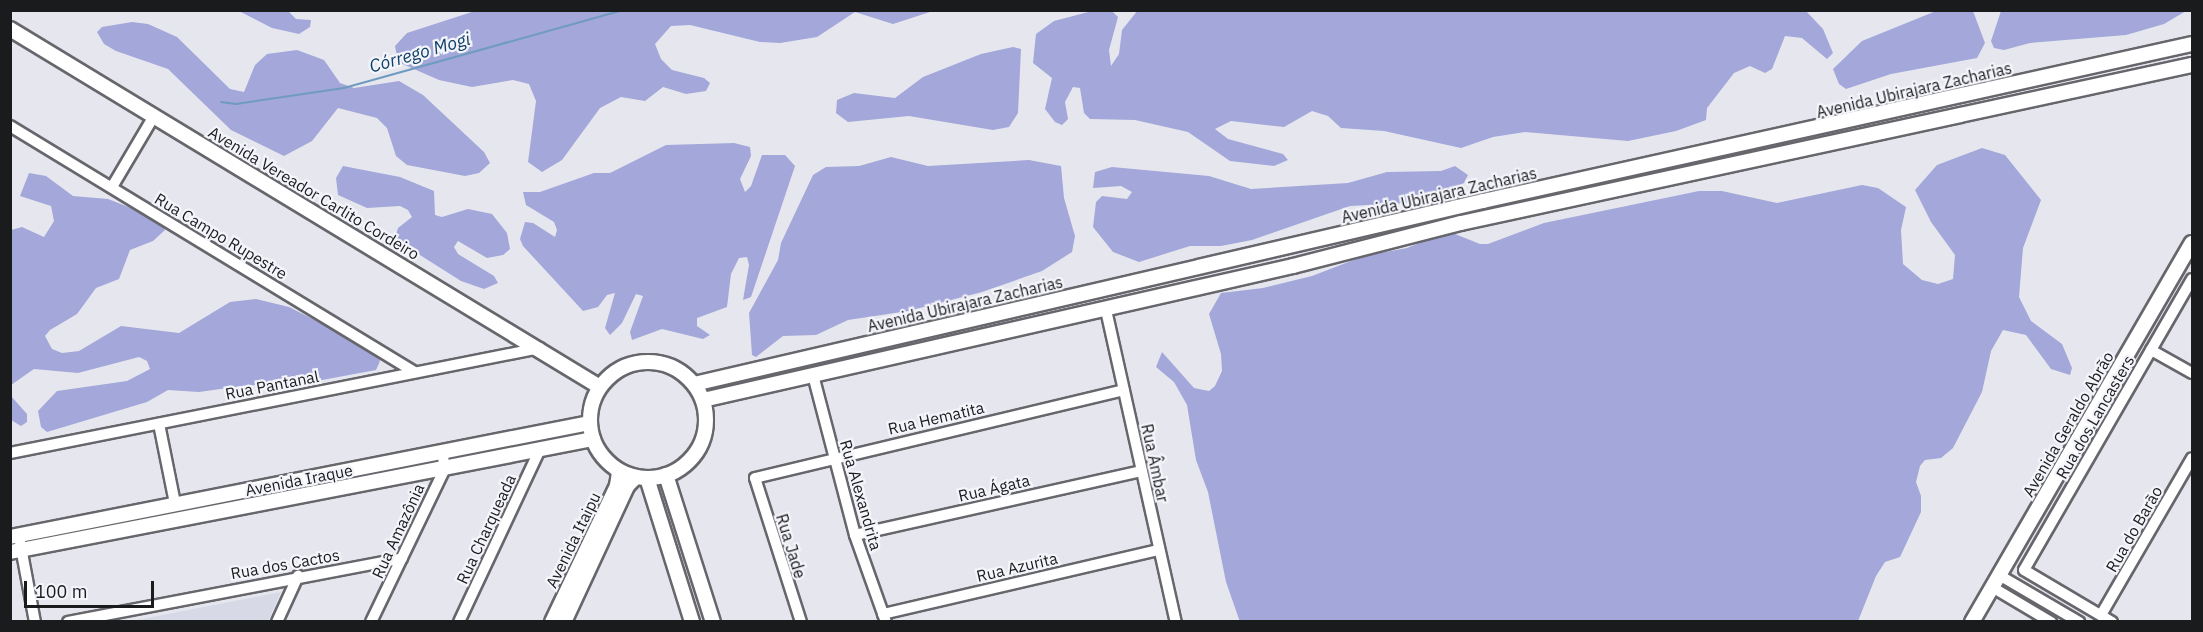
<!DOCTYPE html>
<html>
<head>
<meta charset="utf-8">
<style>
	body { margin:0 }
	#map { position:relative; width:2203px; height:632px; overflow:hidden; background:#e6e7ee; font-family:"IBM Plex Sans",sans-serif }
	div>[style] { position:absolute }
	.built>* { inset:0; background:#d7d9e6 }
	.forest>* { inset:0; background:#a3a7d9 }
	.stream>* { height:2px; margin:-1px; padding:0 1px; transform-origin:1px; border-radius:1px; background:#709bc0 }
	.roads { filter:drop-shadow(2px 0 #66666c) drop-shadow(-2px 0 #66666c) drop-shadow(0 2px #66666c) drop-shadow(0 -2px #66666c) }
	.street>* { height:10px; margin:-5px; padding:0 5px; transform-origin:5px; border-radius:5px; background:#fff }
	.secondary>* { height:14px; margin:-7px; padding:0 7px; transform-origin:7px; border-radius:7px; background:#fff }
	.secondary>.ring { margin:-7px; padding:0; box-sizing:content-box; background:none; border:14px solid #fff; border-radius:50% }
	span { translate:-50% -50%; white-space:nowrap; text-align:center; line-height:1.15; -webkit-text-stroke:4.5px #f4f4fb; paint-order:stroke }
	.street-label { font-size:16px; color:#1a1b1d }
	.water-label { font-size:18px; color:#0e4166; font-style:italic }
	.frame { position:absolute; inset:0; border:12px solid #1a1b1d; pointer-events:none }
	.scale { position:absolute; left:24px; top:581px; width:130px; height:27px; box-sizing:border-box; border:3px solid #1a1b1d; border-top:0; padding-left:8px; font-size:18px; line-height:21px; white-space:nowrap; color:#1a1b1d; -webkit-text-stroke:4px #f4f4fb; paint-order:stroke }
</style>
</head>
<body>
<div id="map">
	<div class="built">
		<div style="clip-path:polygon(281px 592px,268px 621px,130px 621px,142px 619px)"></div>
	</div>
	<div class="forest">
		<div style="clip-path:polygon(478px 10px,933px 10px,933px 11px,893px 24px,855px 12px,817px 37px,780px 43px,760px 42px,690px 25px,671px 26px,655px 44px,661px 59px,672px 70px,704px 78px,710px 83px,706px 91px,686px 94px,663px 87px,645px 101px,621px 97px,600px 108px,562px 160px,542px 172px,528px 162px,536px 101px,529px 84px,513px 80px,472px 87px,439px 80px,398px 62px,395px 46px,407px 33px)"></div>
		<div style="clip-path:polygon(1096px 10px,1112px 11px,1118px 17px,1109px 50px,1111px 66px,1119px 54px,1122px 30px,1138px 10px,1806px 11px,1823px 29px,1833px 53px,1827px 59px,1802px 38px,1785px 36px,1772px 69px,1765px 73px,1750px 66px,1734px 73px,1707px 108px,1706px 120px,1676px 131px,1628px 141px,1525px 132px,1493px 137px,1461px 148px,1384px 131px,1341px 128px,1328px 116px,1312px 111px,1284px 127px,1231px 121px,1215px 129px,1228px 139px,1283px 154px,1288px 160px,1274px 166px,1230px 161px,1188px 132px,1135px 120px,1090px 119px,1084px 113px,1080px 88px,1073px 87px,1065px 102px,1068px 119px,1062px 125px,1055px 122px,1045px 109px,1052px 78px,1033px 63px,1036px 34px,1054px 21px)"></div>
		<div style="clip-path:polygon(239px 11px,288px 11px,296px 19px,311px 20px,310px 27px,299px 34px,272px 28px)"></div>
		<div style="clip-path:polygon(1936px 11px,1973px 11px,1985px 43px,1977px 58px,1891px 74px,1846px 89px,1839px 84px,1833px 69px,1862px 41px)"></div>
		<div style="clip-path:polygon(2001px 11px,2001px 10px,2186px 11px,2164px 24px,2126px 35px,2030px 43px,2004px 50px,1994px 48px,1991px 41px)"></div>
		<div style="clip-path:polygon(132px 22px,148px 24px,177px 37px,230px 89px,244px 92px,255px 65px,267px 54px,297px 50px,324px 60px,340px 83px,354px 88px,399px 81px,423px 95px,484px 152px,490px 163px,479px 173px,465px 176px,407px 165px,396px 156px,387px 128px,377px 118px,338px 108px,312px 141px,284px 156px,231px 130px,168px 69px,116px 51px,104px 44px,97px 32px,102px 27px)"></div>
		<div style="clip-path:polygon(1013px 47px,1021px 49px,1018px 113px,1009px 127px,993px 130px,909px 116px,848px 122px,836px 113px,837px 100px,854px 93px,895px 98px,923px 77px,981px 54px)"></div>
		<div style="clip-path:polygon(734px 143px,750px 147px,751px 156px,740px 179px,745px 192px,751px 186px,762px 155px,785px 155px,795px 166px,751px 297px,743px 300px,749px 265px,747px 257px,739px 258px,731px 274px,727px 307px,697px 318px,697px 326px,710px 335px,703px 339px,662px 329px,632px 340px,630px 332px,643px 296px,636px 294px,622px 323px,610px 335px,605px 328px,615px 293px,607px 295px,598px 307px,583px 311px,523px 246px,520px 239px,525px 222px,533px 223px,555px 237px,557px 230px,554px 222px,526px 205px,523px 192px,540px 192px,594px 173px,610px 173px,666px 145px)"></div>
		<div style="clip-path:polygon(1982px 148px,2005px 155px,2041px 200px,2023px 248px,2019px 297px,2031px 321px,2062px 344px,2072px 368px,2070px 375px,2051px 369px,2026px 335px,2003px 330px,1991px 351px,1982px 392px,1953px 448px,1941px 458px,1925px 460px,1920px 466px,1916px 482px,1921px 496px,1921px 512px,1900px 557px,1885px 562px,1876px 576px,1858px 621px,1240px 622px,1226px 582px,1208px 492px,1196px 460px,1187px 405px,1174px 382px,1156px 367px,1162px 352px,1194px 388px,1209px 391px,1215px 386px,1222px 371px,1221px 354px,1209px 314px,1221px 293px,1263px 288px,1312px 276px,1364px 256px,1407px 248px,1439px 235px,1455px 234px,1480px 244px,1488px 244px,1544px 223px,1699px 191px,1722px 191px,1777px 203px,1862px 185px,1878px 188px,1906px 207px,1901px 230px,1903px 264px,1922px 280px,1938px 284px,1953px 279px,1955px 255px,1931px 222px,1915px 190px,1937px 165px)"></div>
		<div style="clip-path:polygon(891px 157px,928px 166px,1029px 160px,1061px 166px,1064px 198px,1075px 236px,1072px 252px,1042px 271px,982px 292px,908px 311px,848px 320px,816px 335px,783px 336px,756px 357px,752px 355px,749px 313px,778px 260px,781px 243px,813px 175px,826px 167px,859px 166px)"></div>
		<div style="clip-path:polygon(343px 166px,400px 177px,434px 191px,435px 215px,442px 217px,468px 209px,492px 214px,507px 233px,510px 249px,503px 255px,487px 258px,458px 241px,454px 247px,458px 254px,494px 276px,498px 283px,484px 289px,461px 281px,401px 243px,395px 238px,398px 228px,412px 217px,408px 210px,400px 206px,367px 208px,338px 195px,336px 178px)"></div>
		<div style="clip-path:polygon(1455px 166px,1468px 175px,1464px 183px,1440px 194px,1406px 203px,1350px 206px,1252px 240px,1221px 246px,1190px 246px,1139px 262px,1113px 252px,1093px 227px,1096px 202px,1102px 196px,1127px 199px,1132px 192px,1121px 186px,1093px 188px,1095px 172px,1112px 167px,1209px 176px,1251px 189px,1348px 183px,1387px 172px,1441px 171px)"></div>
		<div style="clip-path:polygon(29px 173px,46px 176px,73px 196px,108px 199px,149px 215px,162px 223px,165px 230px,153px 241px,130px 250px,119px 279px,96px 288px,77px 314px,50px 330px,45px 336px,52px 349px,62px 353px,79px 351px,121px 326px,179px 333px,230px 302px,256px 299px,289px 307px,356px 341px,376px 354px,380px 361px,376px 370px,290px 386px,249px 385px,199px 392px,168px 390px,147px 402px,47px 432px,41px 427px,38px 411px,57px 391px,127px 381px,150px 369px,147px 361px,139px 357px,78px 373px,34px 369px,11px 385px,11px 230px,22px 227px,44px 237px,54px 221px,51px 206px,20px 196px)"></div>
		<div style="clip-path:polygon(11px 396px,27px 414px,27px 422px,21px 426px,11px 420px)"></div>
	</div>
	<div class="stream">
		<div style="left:221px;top:102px;width:15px;rotate:8deg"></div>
		<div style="left:236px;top:104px;width:109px;rotate:-8.4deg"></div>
		<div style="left:344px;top:88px;width:291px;rotate:-15.6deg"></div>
	</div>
	<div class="roads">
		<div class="street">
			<div style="left:10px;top:126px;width:474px;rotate:31.3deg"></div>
			<div style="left:112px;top:187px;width:82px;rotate:-59.4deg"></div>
			<div style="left:1106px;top:310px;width:320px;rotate:77.4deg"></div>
			<div style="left:2151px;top:350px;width:47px;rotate:29.3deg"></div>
			<div style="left:813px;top:375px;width:165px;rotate:75.3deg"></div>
			<div style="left:855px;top:535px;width:92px;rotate:70.4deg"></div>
			<div style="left:159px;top:424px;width:81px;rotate:78.6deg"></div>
			<div style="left:10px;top:453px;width:540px;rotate:-11.21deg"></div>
			<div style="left:855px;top:535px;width:293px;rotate:-12.6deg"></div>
			<div style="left:20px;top:542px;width:81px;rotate:79.4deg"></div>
			<div style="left:1999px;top:575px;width:93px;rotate:30.4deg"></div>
			<div style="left:1992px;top:587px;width:69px;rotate:30.7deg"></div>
			<div style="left:883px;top:614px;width:282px;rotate:-13.1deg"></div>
			<div style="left:2101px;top:615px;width:181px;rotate:-59.9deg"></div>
			<div style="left:68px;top:622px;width:340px;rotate:-10.8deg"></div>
			<div style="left:277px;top:622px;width:51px;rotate:-65.5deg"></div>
			<div style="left:371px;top:622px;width:169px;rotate:-64.3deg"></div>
			<div style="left:444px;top:470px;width:17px;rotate:-93deg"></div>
			<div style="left:459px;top:622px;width:191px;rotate:-64.9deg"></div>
			<div style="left:801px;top:622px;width:151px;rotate:-107.7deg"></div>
			<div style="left:755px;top:478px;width:379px;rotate:-13.4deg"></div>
			<div style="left:2112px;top:622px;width:102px;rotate:-149.4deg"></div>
			<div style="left:2024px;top:570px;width:336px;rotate:-60deg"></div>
		</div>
		<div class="secondary">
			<div style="left:10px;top:29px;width:690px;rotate:31.25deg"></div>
			<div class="ring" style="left:590px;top:362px;width:102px;height:102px"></div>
			<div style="left:694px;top:384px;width:810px;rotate:-13.06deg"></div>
			<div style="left:1483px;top:201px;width:726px;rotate:-12.49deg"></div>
			<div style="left:703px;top:400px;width:605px;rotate:-12.8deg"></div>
			<div style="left:1293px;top:266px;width:173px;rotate:-14.4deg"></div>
			<div style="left:1461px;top:223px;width:748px;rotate:-12.2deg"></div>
			<div style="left:666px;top:475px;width:154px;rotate:72.3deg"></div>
			<div style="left:647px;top:478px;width:151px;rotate:72.6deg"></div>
			<div style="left:10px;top:537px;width:590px;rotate:-11.14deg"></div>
			<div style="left:10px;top:552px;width:594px;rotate:-10.97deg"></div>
			<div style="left:552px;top:622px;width:151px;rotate:-64.5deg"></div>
			<div style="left:617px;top:486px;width:15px;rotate:-82deg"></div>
			<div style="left:564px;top:622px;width:150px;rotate:-65.1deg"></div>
			<div style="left:627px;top:486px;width:13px;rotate:-45deg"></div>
			<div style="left:1972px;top:622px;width:438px;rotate:-59.9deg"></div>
		</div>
	</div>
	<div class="street-label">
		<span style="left:1914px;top:90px;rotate:-13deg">Avenida Ubirajara Zacharias</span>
		<span style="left:314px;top:193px;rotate:31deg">Avenida Vereador Carlito Cordeiro</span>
		<span style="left:1439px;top:195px;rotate:-13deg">Avenida Ubirajara Zacharias</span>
		<span style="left:221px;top:236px;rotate:31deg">Rua Campo Rupestre</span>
		<span style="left:965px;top:304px;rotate:-13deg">Avenida Ubirajara Zacharias</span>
		<span style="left:272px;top:385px;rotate:-11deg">Rua Pantanal</span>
		<span style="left:2095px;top:417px;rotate:-60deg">Rua dos Lancasters</span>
		<span style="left:936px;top:418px;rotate:-13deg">Rua Hematita</span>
		<span style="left:2068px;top:424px;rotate:-60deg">Avenida Geraldo Abrão</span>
		<span style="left:1155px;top:463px;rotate:78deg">Rua Âmbar</span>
		<span style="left:299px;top:480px;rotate:-11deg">Avenida Iraque</span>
		<span style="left:994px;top:488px;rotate:-13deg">Rua Ágata</span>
		<span style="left:861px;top:495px;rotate:74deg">Rua Alexandrita</span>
		<span style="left:486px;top:529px;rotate:-65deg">Rua Charqueada</span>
		<span style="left:2134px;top:529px;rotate:-60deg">Rua do Barão</span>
		<span style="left:398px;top:531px;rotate:-65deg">Rua Amazônia</span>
		<span style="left:573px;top:540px;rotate:-64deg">Avenida Itaipu</span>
		<span style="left:791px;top:546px;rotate:73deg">Rua Jade</span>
		<span style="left:285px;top:564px;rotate:-10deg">Rua dos Cactos</span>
		<span style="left:1017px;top:567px;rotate:-13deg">Rua Azurita</span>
	</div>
	<div class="water-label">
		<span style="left:420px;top:53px;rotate:-16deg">Córrego Mogi</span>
	</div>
	<div class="frame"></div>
	<div class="scale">100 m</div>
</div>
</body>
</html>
